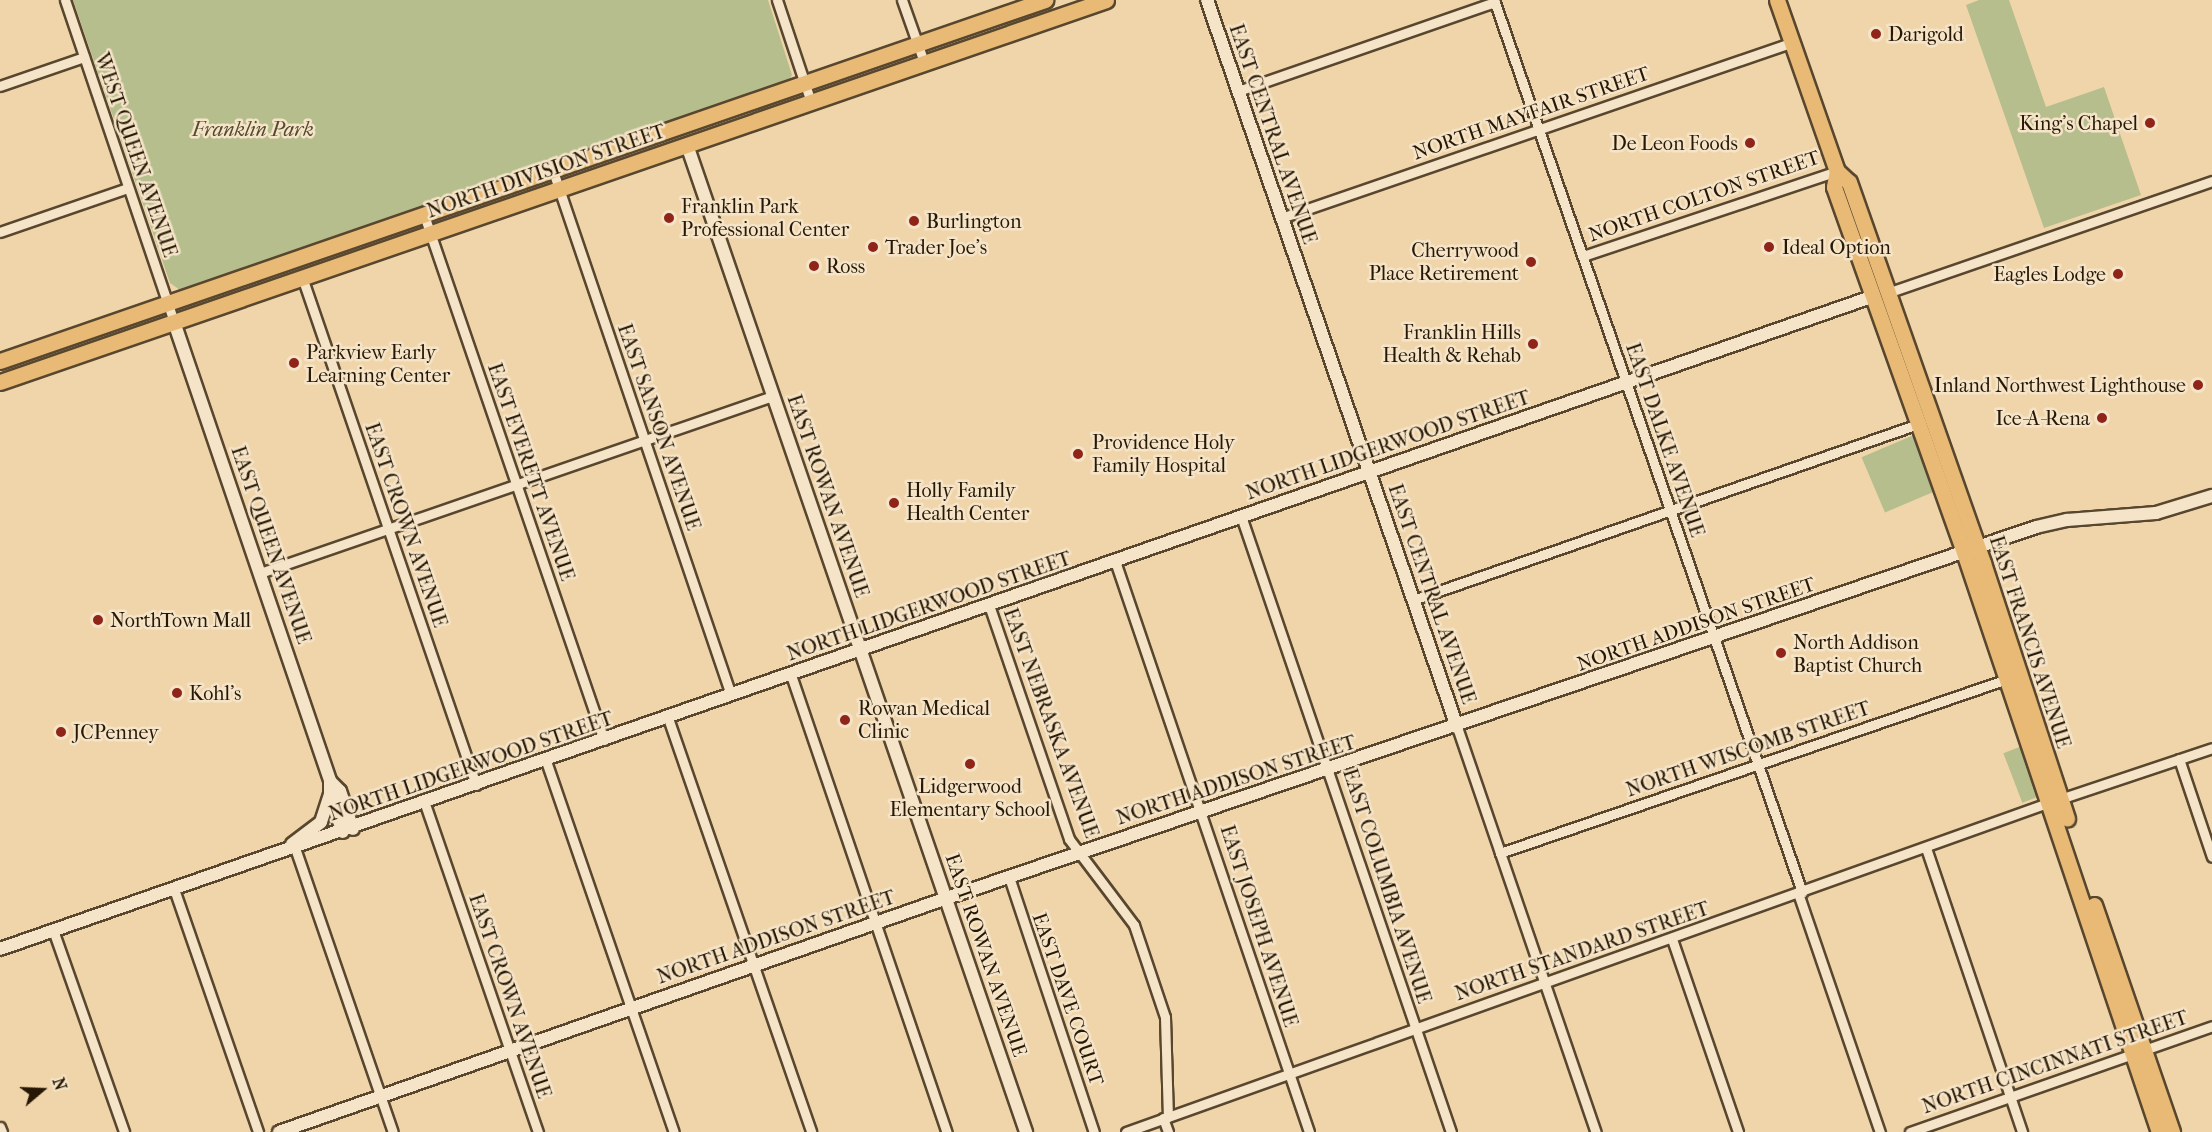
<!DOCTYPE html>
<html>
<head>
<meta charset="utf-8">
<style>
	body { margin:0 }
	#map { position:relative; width:2212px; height:1132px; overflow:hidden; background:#f0d5ab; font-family:"IM FELL French Canon",serif }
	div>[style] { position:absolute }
	.green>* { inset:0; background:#b5be8c; transform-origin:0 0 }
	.roads { filter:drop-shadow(2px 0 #58472e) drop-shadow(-2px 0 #58472e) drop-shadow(0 2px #58472e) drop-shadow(0 -2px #58472e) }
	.minor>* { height:9px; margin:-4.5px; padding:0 4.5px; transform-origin:4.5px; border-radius:4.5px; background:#f5e4c8 }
	.tertiary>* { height:12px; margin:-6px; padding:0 6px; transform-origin:6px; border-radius:6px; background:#f5e4c8 }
	.primary>* { height:15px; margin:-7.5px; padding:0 7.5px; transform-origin:7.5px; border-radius:7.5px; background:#e8ba76 }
	.dots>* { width:16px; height:16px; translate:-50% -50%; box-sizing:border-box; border:3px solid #f5e4c8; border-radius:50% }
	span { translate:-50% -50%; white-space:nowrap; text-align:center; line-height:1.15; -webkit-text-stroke:5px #f5e4c8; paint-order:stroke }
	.poi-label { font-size:20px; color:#261805 }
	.left { translate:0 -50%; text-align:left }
	.right { translate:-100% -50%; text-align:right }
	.street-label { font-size:20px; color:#261805 }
	.park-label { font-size:20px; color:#514a2e; font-style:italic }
	.north { position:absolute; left:12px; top:1060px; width:60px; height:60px; -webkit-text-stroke:4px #f5e4c8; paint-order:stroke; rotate:71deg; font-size:16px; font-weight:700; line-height:24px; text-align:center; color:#261805 }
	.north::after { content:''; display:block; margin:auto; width:21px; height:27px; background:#261805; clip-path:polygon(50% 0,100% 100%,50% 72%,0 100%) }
</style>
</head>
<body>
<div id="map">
	<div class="green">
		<div style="clip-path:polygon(73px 0,768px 0,792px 75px,789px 80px,180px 290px,170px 283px)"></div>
		<div style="clip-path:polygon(1979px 0,2009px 0,2046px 107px,2104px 87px,2141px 195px,2044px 228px,1966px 5px)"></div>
		<div style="left:1914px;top:435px;width:60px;height:57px;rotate:67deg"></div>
		<div style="left:2022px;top:746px;width:53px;height:20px;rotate:69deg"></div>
	</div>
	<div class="roads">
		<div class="minor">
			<div style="left:65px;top:0;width:340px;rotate:71.3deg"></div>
			<div style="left:777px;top:0;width:108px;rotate:71.6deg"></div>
			<div style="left:902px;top:0;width:66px;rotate:70.5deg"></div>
			<div style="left:1494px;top:0;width:944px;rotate:70.95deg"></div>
			<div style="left:0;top:86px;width:89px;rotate:-19deg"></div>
			<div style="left:1238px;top:91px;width:272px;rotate:-19.1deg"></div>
			<div style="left:553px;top:171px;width:553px;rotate:71.24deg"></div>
			<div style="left:424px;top:215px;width:555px;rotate:71.08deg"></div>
			<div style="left:1281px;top:218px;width:541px;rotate:-18.97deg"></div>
			<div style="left:0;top:232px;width:135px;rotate:-19deg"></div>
			<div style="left:1583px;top:256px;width:268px;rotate:-18.5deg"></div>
			<div style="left:302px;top:277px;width:537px;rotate:71.09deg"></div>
			<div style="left:1887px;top:293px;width:344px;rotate:-19deg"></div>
			<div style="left:1241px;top:516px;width:651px;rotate:71.18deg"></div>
			<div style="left:1115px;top:561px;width:603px;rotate:71.23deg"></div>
			<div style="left:260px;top:573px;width:543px;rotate:-19.04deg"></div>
			<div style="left:1413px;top:600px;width:538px;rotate:-19.21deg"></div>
			<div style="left:989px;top:605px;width:247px;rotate:71.1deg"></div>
			<div style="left:1069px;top:839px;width:108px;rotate:52.9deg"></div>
			<div style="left:1134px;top:925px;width:97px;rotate:71.4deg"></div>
			<div style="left:1165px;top:1017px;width:100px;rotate:88.3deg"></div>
			<div style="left:791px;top:675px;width:483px;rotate:71.2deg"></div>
			<div style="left:668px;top:718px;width:438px;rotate:70.9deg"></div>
			<div style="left:1457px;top:727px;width:428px;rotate:71.1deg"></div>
			<div style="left:2179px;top:759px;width:103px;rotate:71.4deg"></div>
			<div style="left:546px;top:761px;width:392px;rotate:71deg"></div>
			<div style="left:2060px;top:799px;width:160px;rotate:-18.5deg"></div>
			<div style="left:425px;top:804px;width:347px;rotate:71deg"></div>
			<div style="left:295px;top:848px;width:300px;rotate:71deg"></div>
			<div style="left:1926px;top:848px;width:300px;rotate:71.3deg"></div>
			<div style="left:1500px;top:853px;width:536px;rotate:-18.94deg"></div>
			<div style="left:1009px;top:877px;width:269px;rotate:71.6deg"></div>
			<div style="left:174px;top:889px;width:257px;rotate:70.9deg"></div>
			<div style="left:1798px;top:893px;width:253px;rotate:71.1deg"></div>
			<div style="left:53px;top:930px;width:214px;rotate:70.6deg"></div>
			<div style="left:1672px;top:939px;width:204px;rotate:71.1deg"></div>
			<div style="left:1163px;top:1118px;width:15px;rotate:70deg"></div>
			<div style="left:0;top:1127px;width:5px;rotate:68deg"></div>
			<div style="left:1126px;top:1132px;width:981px;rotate:-19.65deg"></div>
			<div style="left:1910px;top:1132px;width:320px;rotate:-19.3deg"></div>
		</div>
		<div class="tertiary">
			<div style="left:1207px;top:0;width:769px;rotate:71.02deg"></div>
			<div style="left:687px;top:145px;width:1044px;rotate:71.04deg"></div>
			<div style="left:174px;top:322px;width:485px;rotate:71.2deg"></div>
			<div style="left:330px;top:781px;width:14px;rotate:90deg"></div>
			<div style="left:330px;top:795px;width:39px;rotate:71deg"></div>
			<div style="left:330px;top:781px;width:14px;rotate:45deg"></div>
			<div style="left:340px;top:791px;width:40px;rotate:71.1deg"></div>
			<div style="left:292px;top:844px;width:36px;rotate:-37deg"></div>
			<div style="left:321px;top:822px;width:28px;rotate:-72deg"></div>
			<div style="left:0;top:949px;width:1981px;rotate:-19.21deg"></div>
			<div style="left:279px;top:1132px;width:708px;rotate:-19.31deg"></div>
			<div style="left:947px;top:898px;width:1150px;rotate:-18.81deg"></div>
			<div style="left:2036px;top:527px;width:32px;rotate:-13deg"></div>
			<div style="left:2067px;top:520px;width:89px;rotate:-4.5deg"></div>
			<div style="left:2156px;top:513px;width:59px;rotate:-16.9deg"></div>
		</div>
		<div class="primary">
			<div style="left:1777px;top:0;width:181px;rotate:70.7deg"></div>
			<div style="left:1837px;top:171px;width:16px;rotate:101deg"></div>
			<div style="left:1834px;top:187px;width:387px;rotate:70.4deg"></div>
			<div style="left:1964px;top:552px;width:612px;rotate:71.42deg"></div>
			<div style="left:1837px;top:171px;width:16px;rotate:43deg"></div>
			<div style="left:1849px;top:182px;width:404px;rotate:70.6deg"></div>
			<div style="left:1983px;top:563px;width:269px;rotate:71.8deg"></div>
			<div style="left:0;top:361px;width:1106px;rotate:-19.06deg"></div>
			<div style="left:0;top:382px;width:1170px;rotate:-19.05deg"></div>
			<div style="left:2094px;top:905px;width:240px;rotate:71deg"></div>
		</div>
	</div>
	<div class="dots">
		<div style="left:1876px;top:34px;background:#8f2418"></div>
		<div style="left:2150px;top:123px;background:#8f2418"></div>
		<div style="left:1750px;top:143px;background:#8f2418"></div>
		<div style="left:669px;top:218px;background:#8f2418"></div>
		<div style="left:914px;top:221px;background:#8f2418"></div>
		<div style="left:873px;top:247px;background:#8f2418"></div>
		<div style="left:1769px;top:247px;background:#8f2418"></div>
		<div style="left:1531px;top:262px;background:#8f2418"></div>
		<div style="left:814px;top:266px;background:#8f2418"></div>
		<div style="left:2118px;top:274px;background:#8f2418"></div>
		<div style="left:1533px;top:344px;background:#8f2418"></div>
		<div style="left:294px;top:363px;background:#8f2418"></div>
		<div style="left:2198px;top:385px;background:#8f2418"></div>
		<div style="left:2102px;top:418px;background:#8f2418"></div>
		<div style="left:1078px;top:454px;background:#8f2418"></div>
		<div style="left:894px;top:503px;background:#8f2418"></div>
		<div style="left:98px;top:620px;background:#8f2418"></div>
		<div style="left:1781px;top:653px;background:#8f2418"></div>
		<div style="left:177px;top:693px;background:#8f2418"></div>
		<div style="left:845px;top:720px;background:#8f2418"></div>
		<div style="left:61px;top:732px;background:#8f2418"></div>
		<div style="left:970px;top:764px;background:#8f2418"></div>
	</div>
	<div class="poi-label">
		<span class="left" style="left:1888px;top:34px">Darigold</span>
		<span class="right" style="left:2138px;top:123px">King's Chapel</span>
		<span class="right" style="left:1738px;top:143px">De Leon Foods</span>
		<span class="left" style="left:681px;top:218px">Franklin Park<br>Professional Center</span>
		<span class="left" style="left:926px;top:221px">Burlington</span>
		<span class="left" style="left:885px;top:247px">Trader Joe's</span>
		<span class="left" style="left:1782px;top:247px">Ideal Option</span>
		<span class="right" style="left:1519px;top:262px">Cherrywood<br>Place Retirement</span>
		<span class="left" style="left:826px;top:266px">Ross</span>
		<span class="right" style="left:2106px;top:274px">Eagles Lodge</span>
		<span class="right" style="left:1521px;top:344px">Franklin Hills<br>Health &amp; Rehab</span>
		<span class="left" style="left:306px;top:364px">Parkview Early<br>Learning Center</span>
		<span class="right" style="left:2186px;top:385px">Inland Northwest Lighthouse</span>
		<span class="right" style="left:2090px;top:418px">Ice-A-Rena</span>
		<span class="left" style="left:1092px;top:454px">Providence Holy<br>Family Hospital</span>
		<span class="left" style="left:906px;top:502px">Holly Family<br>Health Center</span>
		<span class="left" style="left:110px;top:620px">NorthTown Mall</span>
		<span class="left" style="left:1793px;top:654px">North Addison<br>Baptist Church</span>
		<span class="left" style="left:189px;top:693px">Kohl's</span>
		<span class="left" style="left:858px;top:720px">Rowan Medical<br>Clinic</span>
		<span class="left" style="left:73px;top:732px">JCPenney</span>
		<span style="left:970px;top:798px">Lidgerwood<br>Elementary School</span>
	</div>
	<div class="street-label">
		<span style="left:1531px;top:113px;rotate:-19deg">NORTH MAYFAIR STREET</span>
		<span style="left:1273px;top:134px;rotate:71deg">EAST CENTRAL AVENUE</span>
		<span style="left:136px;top:155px;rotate:71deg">WEST QUEEN AVENUE</span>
		<span style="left:546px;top:171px;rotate:-19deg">NORTH DIVISION STREET</span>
		<span style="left:1704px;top:196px;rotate:-19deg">NORTH COLTON STREET</span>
		<span style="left:659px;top:427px;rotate:71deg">EAST SANSON AVENUE</span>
		<span style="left:1665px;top:440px;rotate:71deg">EAST DALKE AVENUE</span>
		<span style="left:1388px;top:445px;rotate:-19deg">NORTH LIDGERWOOD STREET</span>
		<span style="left:531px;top:472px;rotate:71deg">EAST EVERETT AVENUE</span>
		<span style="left:828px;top:496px;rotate:71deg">EAST ROWAN AVENUE</span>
		<span style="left:406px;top:525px;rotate:71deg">EAST CROWN AVENUE</span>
		<span style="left:271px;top:545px;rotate:71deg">EAST QUEEN AVENUE</span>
		<span style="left:1432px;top:594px;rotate:71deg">EAST CENTRAL AVENUE</span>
		<span style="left:929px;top:606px;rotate:-19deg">NORTH LIDGERWOOD STREET</span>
		<span style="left:1696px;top:624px;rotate:-19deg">NORTH ADDISON STREET</span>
		<span style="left:2030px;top:642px;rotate:72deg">EAST FRANCIS AVENUE</span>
		<span style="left:1051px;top:723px;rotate:70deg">EAST NEBRASKA AVENUE</span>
		<span style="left:1748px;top:749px;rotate:-19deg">NORTH WISCOMB STREET</span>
		<span style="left:471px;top:766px;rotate:-19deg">NORTH LIDGERWOOD STREET</span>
		<span style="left:1236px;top:780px;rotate:-18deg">NORTH ADDISON STREET</span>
		<span style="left:1387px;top:886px;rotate:72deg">EAST COLUMBIA AVENUE</span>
		<span style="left:1259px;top:926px;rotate:72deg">EAST JOSEPH AVENUE</span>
		<span style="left:776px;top:937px;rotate:-19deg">NORTH ADDISON STREET</span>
		<span style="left:1582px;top:951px;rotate:-19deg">NORTH STANDARD STREET</span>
		<span style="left:986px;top:955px;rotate:71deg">EAST ROWAN AVENUE</span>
		<span style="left:510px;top:996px;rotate:71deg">EAST CROWN AVENUE</span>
		<span style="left:1068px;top:999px;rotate:71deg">EAST DAVE COURT</span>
		<span style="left:2055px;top:1062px;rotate:-19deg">NORTH CINCINNATI STREET</span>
	</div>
	<div class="park-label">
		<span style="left:253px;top:129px">Franklin Park</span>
	</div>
	<div class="north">N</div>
</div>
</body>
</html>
